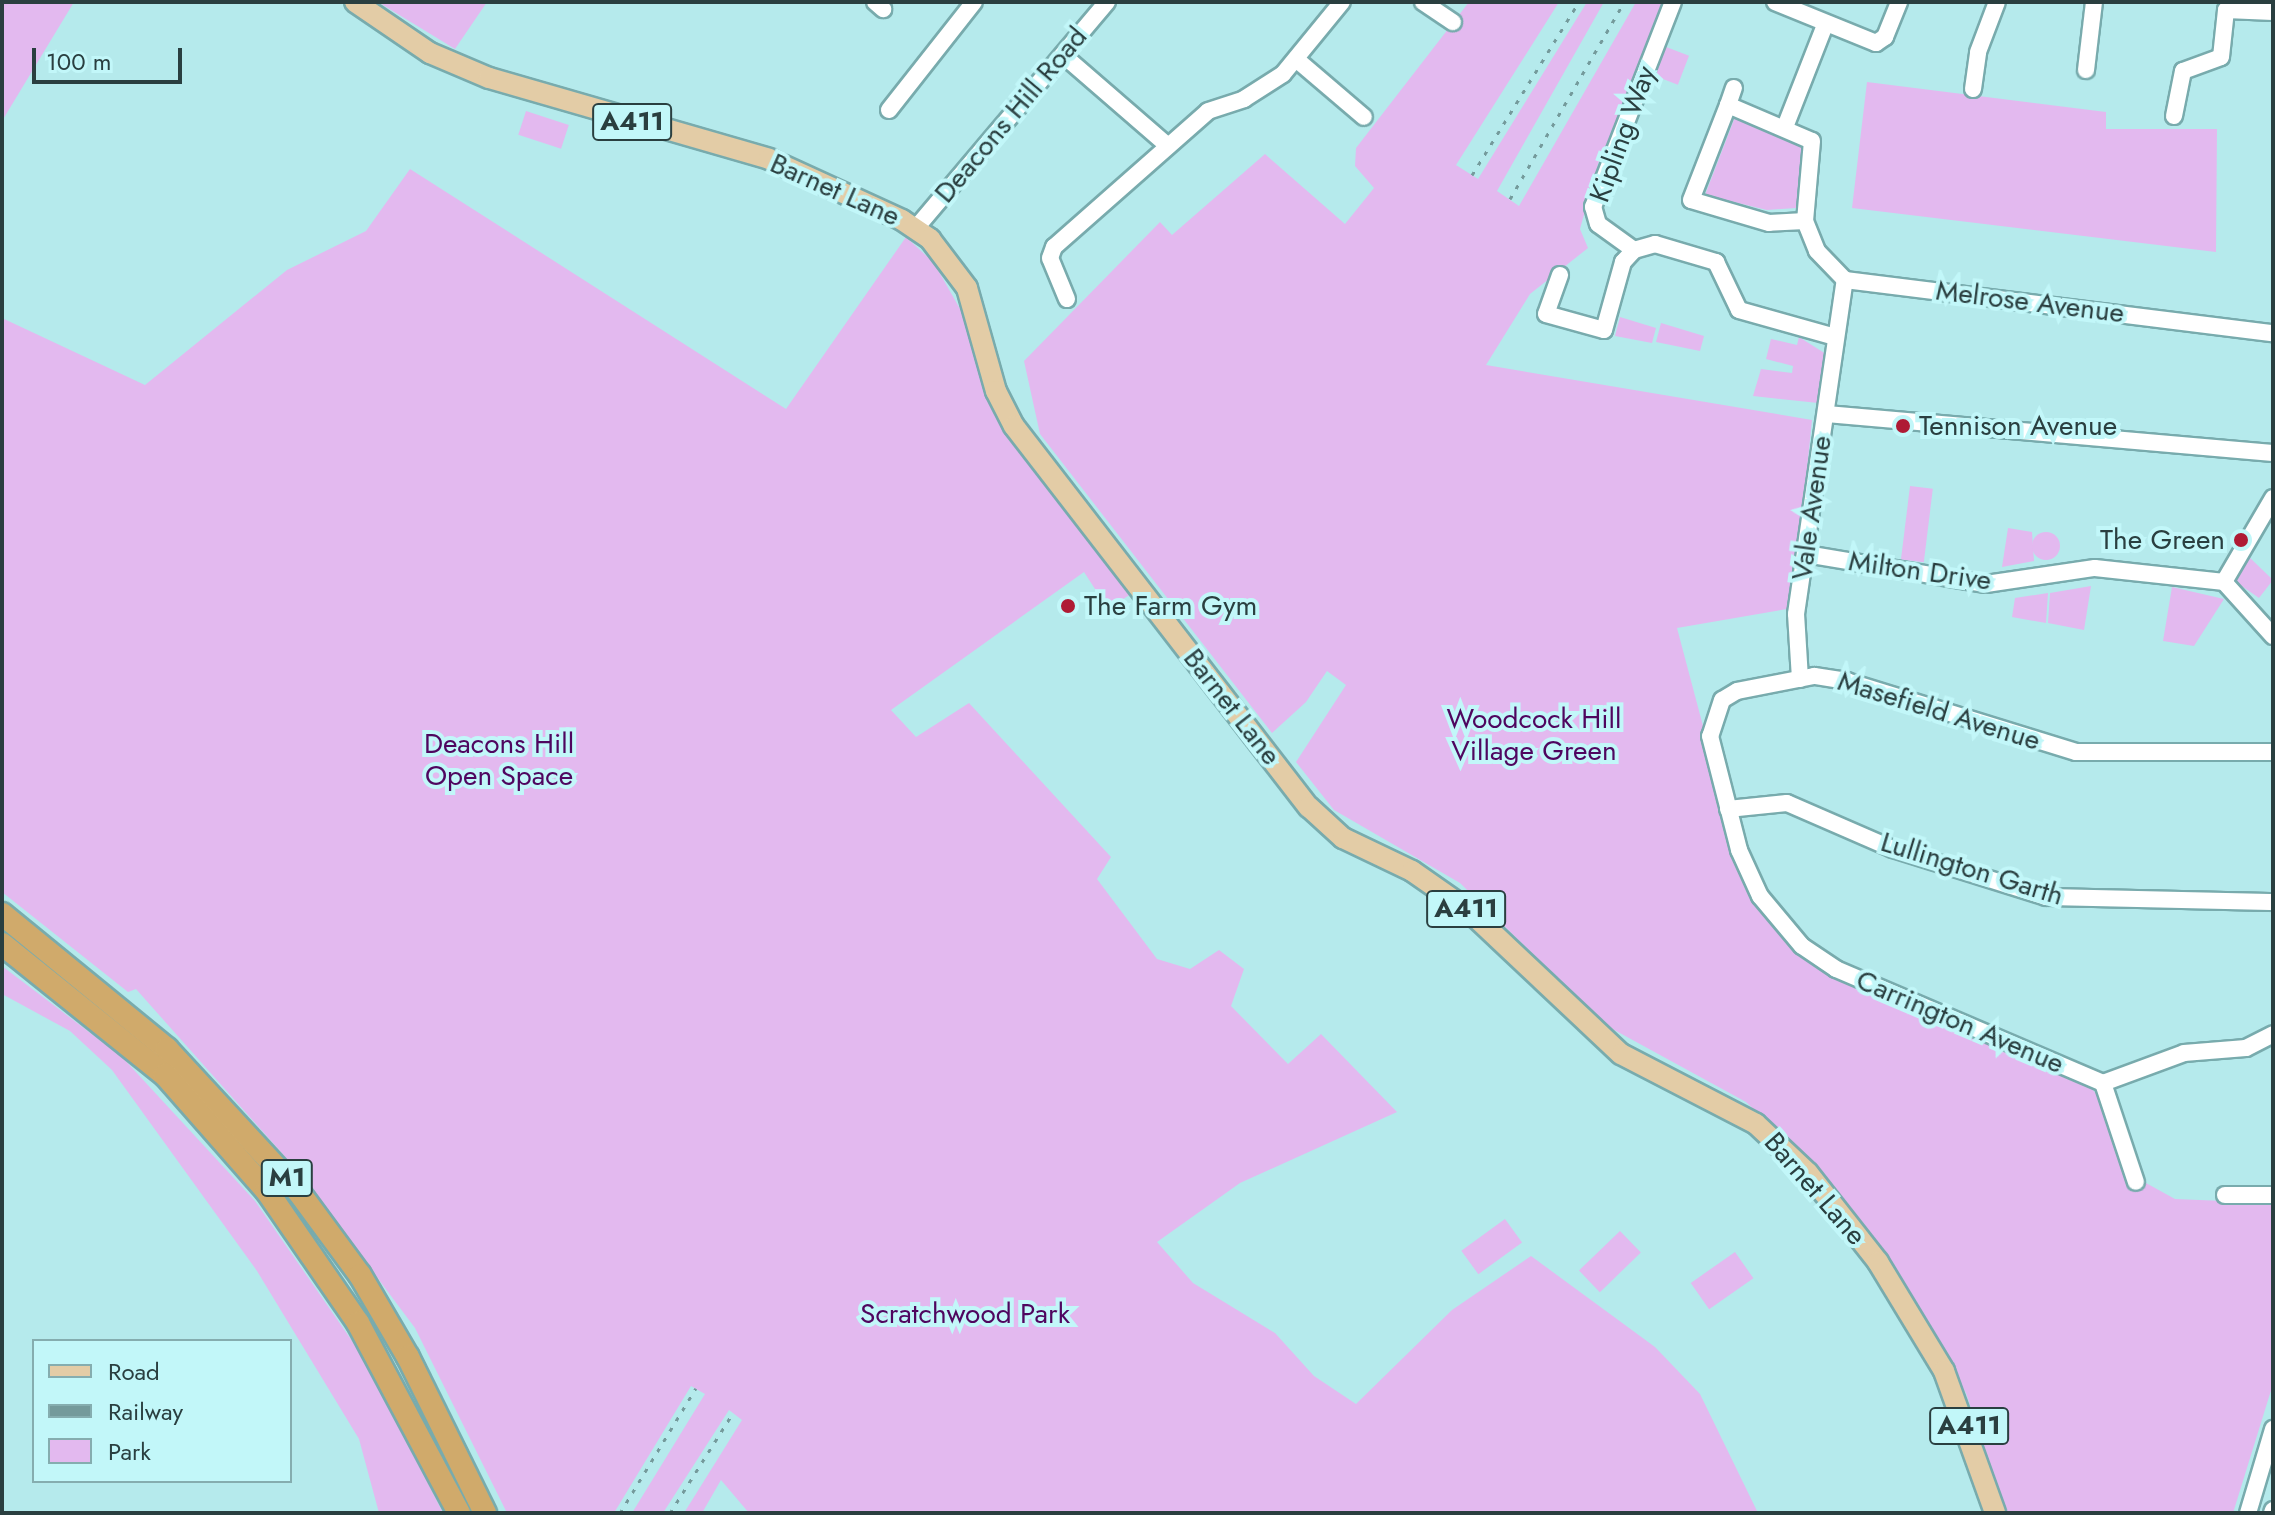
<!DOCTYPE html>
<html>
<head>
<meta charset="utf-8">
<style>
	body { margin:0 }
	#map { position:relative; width:2275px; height:1515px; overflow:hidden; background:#b5eaec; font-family:Jost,sans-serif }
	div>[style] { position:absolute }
	.green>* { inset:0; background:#e3b9ef; transform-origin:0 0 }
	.round { border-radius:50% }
	.roads { filter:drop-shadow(2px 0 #78abad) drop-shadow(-2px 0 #78abad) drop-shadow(0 2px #78abad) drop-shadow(0 -2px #78abad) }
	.minor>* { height:16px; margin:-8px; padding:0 8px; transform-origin:8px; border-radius:8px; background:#fff }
	.major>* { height:20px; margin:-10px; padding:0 10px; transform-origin:10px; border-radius:10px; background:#e3cca6 }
	.highway>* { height:22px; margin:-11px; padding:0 11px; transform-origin:11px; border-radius:11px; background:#d0aa6b }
	.rail>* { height:3px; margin-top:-1.5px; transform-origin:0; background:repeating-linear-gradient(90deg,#749a9b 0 4px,transparent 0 12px) }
	.dots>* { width:22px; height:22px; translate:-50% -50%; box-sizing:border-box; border:4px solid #c2f7f9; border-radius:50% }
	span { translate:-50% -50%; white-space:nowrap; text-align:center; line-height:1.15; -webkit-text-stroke:8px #c2f7f9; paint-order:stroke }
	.shield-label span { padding:2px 6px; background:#c2f7f9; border:2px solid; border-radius:6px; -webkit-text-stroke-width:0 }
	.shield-label { font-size:26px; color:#2a3f40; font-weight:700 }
	.street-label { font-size:28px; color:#2a3f40 }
	.poi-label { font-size:28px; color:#2a3f40 }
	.left { translate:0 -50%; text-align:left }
	.right { translate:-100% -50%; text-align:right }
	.park-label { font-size:28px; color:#4f065f }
	.frame { position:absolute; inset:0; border:4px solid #2a3f40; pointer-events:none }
	.legend { position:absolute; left:32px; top:1339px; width:260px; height:144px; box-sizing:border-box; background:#c2f7f9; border:2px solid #85adaf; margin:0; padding:10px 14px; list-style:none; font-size:24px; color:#2a3f40 }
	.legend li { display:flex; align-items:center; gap:16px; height:40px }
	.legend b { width:40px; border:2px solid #85adaf }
	.scale { position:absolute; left:32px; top:48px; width:150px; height:36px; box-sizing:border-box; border:4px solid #2a3f40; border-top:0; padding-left:10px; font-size:24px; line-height:28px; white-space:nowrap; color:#2a3f40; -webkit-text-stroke:6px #c2f7f9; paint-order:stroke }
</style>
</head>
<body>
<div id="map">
	<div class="green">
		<div style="clip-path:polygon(2px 2px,74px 2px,2px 121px)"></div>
		<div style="clip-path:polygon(378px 2px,487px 2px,455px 49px)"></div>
		<div style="clip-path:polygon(1469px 2px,1559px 2px,1456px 165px,1478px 179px,1587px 2px,1604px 2px,1497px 191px,1519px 206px,1636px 2px,1667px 2px,1598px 164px,1580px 229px,1588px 248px,1530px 294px,1486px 365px,1812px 420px,1793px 608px,1677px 628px,1737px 854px,1808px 958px,2085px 1081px,2098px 1096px,2126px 1172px,2175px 1199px,2273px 1203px,2273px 1384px,2233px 1513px,2005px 1513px,1966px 1393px,1881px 1250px,1812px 1163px,1746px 1102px,1607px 1026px,1460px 883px,1334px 810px,1296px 762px,1346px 685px,1327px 671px,1306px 702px,1272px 733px,1040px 434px,1024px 361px,1160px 222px,1172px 235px,1265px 154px,1345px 224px,1374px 188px,1355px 166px,1356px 148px)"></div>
		<div style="left:1661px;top:45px;width:30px;height:31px;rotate:21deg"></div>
		<div style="clip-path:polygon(1867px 82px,2106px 112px,2106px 129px,2217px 129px,2216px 252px,1852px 208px)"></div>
		<div style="left:526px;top:111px;width:45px;height:25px;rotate:18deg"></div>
		<div style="clip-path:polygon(1735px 117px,1803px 147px,1796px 208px,1767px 210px,1705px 195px)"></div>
		<div style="clip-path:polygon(410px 169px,786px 409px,906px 237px,934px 263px,964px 316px,984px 381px,1134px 592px,1108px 609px,1084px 572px,891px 710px,916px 737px,969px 703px,1111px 857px,1097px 879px,1157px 959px,1190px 969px,1219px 950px,1244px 969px,1231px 1006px,1288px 1064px,1321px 1034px,1397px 1112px,1240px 1183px,1157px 1242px,1193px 1283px,1275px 1333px,1314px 1376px,1356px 1404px,1452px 1310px,1531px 1256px,1655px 1347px,1700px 1394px,1758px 1513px,749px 1513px,721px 1480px,702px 1513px,684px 1513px,742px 1420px,729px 1410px,663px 1513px,632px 1513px,705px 1394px,691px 1386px,614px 1513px,507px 1513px,415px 1328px,296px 1169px,136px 989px,128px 992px,2px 892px,2px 318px,145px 385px,287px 270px,366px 231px)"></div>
		<div style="clip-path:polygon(1620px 317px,1656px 328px,1652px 343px,1615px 336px)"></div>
		<div style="clip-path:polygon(1661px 323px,1704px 336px,1700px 351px,1656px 342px)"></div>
		<div style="clip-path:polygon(1799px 337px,1826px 354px,1818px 403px,1753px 396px,1761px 369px,1792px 373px,1793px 366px,1766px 359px,1771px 339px,1797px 345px)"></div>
		<div style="left:1910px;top:486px;width:23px;height:74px;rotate:7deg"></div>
		<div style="clip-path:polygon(2008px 528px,2032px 532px,2034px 561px,2002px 567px)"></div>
		<div class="round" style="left:2032px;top:532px;width:28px;height:28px"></div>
		<div style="clip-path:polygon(2247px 555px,2273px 580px,2259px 598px,2233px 580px)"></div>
		<div style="clip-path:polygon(2091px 586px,2084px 630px,2048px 623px,2050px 593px)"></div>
		<div style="clip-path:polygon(2172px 587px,2224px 599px,2194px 646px,2163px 641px)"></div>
		<div style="clip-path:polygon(2048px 593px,2046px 623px,2012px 617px,2015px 598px)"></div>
		<div style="clip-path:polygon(2px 966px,122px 1057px,255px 1201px,368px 1364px,443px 1513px,379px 1513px,359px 1439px,257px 1271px,112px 1070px,70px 1031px,2px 994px)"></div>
		<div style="left:1505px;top:1219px;width:29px;height:54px;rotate:54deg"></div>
		<div style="left:1620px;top:1231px;width:30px;height:57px;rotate:46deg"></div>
		<div style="left:1735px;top:1252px;width:32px;height:54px;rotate:55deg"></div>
	</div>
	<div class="roads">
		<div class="minor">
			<div style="left:875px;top:2px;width:11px;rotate:41deg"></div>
			<div style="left:1423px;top:2px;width:36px;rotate:34deg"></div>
			<div style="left:1775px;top:2px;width:109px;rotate:22.1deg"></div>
			<div style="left:1876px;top:43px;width:11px;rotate:-34deg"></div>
			<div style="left:1885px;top:37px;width:38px;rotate:-68deg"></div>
			<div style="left:1063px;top:55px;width:139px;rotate:40.9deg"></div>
			<div style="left:1296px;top:59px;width:89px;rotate:40.5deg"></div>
			<div style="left:2086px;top:70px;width:68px;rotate:-83.3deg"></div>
			<div style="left:1973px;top:89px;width:37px;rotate:-82deg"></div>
			<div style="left:1978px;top:52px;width:53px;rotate:-69.2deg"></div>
			<div style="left:1728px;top:105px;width:18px;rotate:-71deg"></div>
			<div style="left:889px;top:110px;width:137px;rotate:-51.8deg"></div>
			<div style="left:2174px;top:116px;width:46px;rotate:-78.7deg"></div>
			<div style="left:2183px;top:71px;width:40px;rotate:-20.2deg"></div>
			<div style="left:2221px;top:57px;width:47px;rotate:-83.9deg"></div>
			<div style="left:2226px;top:10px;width:47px;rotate:2.4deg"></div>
			<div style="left:1785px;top:127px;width:110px;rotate:-68.6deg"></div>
			<div style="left:1805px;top:221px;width:36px;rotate:177deg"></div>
			<div style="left:1769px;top:223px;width:81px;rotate:-163.6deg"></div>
			<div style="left:1691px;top:200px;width:102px;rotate:-68.7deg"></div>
			<div style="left:1728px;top:105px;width:91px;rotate:23.2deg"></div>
			<div style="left:1812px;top:141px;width:80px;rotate:95deg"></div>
			<div style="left:1805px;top:221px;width:32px;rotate:68deg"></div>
			<div style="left:1817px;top:251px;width:40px;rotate:46deg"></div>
			<div style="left:916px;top:228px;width:296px;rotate:-49.8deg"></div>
			<div style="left:1634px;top:250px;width:44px;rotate:-144.2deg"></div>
			<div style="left:1598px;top:224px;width:18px;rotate:-106deg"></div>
			<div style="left:1593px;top:207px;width:220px;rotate:-68.7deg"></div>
			<div style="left:1560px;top:275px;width:41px;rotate:109.7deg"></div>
			<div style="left:1546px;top:314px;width:60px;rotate:15.4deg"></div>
			<div style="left:1604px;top:330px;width:71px;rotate:-74.4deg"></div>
			<div style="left:1623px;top:262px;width:16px;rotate:-47deg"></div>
			<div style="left:1634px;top:250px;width:22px;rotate:-16deg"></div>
			<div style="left:1655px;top:244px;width:64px;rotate:16.4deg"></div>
			<div style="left:1716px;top:262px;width:53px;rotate:64.4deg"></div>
			<div style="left:1739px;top:310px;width:100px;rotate:15.7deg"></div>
			<div style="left:1845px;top:280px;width:431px;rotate:7.1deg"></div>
			<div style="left:1067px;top:299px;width:44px;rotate:-112.5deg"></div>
			<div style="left:1050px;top:258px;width:12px;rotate:-70deg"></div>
			<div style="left:1054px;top:247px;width:205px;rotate:-41.4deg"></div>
			<div style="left:1208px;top:111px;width:38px;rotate:-18deg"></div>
			<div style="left:1244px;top:99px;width:46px;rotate:-32.7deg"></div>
			<div style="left:1283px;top:74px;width:93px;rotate:-50.7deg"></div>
			<div style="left:1826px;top:414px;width:449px;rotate:5deg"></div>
			<div style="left:2273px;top:498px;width:97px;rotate:120.3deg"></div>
			<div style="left:2224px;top:582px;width:73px;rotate:47.8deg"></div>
			<div style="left:1806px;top:554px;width:182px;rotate:9.5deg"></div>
			<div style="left:1986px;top:584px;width:110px;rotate:-8.4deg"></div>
			<div style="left:2095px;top:568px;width:130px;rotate:6.2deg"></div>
			<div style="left:1800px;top:679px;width:65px;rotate:-93.5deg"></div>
			<div style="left:1796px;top:614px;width:338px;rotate:-81.7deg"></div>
			<div style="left:2273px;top:752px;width:197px;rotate:180deg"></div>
			<div style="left:2076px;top:752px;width:240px;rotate:-162.8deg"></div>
			<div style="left:1847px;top:681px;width:33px;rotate:-171deg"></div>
			<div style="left:1814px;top:676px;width:78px;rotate:169deg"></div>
			<div style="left:1737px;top:691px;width:17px;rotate:149deg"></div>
			<div style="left:1722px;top:700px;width:38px;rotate:108deg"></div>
			<div style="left:1710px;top:736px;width:118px;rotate:75.7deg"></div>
			<div style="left:1739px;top:850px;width:51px;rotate:65.5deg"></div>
			<div style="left:1760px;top:896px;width:65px;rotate:50deg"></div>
			<div style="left:1802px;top:946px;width:41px;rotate:34.1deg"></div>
			<div style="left:1836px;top:969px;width:290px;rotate:23.1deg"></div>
			<div style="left:2103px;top:1083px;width:86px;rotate:-20.3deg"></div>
			<div style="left:2184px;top:1053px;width:62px;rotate:-4.6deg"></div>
			<div style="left:2246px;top:1048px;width:30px;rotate:-27deg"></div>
			<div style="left:1728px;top:809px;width:59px;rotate:-5.8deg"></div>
			<div style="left:1787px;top:803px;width:116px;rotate:23.5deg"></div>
			<div style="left:1893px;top:849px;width:160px;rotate:17.4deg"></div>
			<div style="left:2046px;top:897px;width:227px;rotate:1.3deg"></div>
			<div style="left:2103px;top:1083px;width:104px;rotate:71.6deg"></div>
			<div style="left:2225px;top:1195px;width:48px"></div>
			<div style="left:2248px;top:1513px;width:88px;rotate:-73.4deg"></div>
			<div style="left:2272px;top:1513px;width:3px;rotate:-72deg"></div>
		</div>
		<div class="major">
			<div style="left:355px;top:2px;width:91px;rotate:34.2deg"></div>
			<div style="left:430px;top:53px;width:64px;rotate:23deg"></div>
			<div style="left:489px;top:78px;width:291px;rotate:16.1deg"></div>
			<div style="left:769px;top:159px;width:146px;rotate:24.6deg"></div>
			<div style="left:902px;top:220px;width:34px;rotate:34deg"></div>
			<div style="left:930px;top:239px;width:61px;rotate:52.9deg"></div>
			<div style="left:967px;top:288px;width:107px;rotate:74.3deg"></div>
			<div style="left:996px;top:391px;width:39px;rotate:63deg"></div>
			<div style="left:1014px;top:426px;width:482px;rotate:52.3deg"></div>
			<div style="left:1309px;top:807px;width:46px;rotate:42.4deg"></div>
			<div style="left:1343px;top:838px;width:76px;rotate:25.6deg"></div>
			<div style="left:1412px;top:871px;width:68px;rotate:34.9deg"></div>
			<div style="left:1468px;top:910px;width:210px;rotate:43.3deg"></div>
			<div style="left:1621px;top:1054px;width:152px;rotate:27.4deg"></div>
			<div style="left:1756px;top:1124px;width:71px;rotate:43.3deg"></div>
			<div style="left:1808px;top:1173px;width:113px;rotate:51.8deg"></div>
			<div style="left:1878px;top:1262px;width:127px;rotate:58.8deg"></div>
			<div style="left:1944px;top:1371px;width:151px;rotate:70.2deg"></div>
		</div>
		<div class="highway">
			<div style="left:2px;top:914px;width:213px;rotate:39.3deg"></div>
			<div style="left:167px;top:1049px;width:193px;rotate:47.3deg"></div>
			<div style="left:298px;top:1191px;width:104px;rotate:53.6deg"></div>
			<div style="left:360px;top:1275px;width:95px;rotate:59.7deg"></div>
			<div style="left:408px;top:1357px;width:174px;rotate:63.7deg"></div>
			<div style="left:2px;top:944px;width:209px;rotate:38.8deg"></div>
			<div style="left:165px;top:1075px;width:154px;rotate:48.7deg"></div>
			<div style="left:267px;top:1191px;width:160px;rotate:55.4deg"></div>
			<div style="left:358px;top:1323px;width:215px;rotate:62deg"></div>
		</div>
	</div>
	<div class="rail">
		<div style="left:1472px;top:175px;width:203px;rotate:-58.3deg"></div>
		<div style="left:1510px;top:199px;width:228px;rotate:-59.9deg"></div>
		<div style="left:620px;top:1513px;width:146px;rotate:-58.7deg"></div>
		<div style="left:670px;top:1513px;width:118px;rotate:-57.8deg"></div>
	</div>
	<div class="dots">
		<div style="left:1903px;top:426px;background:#af1b35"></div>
		<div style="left:2241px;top:540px;background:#af1b35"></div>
		<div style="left:1068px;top:606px;background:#af1b35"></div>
	</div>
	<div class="shield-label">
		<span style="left:632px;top:122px">A411</span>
		<span style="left:1466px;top:909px">A411</span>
		<span style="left:287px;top:1178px">M1</span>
		<span style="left:1969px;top:1426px">A411</span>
	</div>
	<div class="street-label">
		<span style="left:1011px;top:115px;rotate:-50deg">Deacons Hill Road</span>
		<span style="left:1623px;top:134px;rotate:-70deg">Kipling Way</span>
		<span style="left:835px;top:190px;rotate:24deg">Barnet Lane</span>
		<span style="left:2030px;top:302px;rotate:7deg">Melrose Avenue</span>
		<span style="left:1812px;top:508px;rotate:-82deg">Vale Avenue</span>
		<span style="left:1920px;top:571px;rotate:8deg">Milton Drive</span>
		<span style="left:1232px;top:707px;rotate:52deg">Barnet Lane</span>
		<span style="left:1939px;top:711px;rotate:17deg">Masefield Avenue</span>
		<span style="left:1972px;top:869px;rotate:17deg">Lullington Garth</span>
		<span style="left:1960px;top:1022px;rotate:23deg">Carrington Avenue</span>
		<span style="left:1815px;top:1189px;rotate:49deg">Barnet Lane</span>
	</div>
	<div class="poi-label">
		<span class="left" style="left:1919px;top:426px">Tennison Avenue</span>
		<span class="right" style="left:2225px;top:540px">The Green</span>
		<span class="left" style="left:1084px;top:606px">The Farm Gym</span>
	</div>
	<div class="park-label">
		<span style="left:1534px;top:735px">Woodcock Hill<br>Village Green</span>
		<span style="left:499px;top:760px">Deacons Hill<br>Open Space</span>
		<span style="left:965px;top:1314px">Scratchwood Park</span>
	</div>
	<div class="frame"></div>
	<ul class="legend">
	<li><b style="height:10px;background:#e3cca6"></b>Road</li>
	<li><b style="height:10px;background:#749a9b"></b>Railway</li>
	<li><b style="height:22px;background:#e3b9ef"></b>Park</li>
	</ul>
	<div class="scale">100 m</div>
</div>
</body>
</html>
